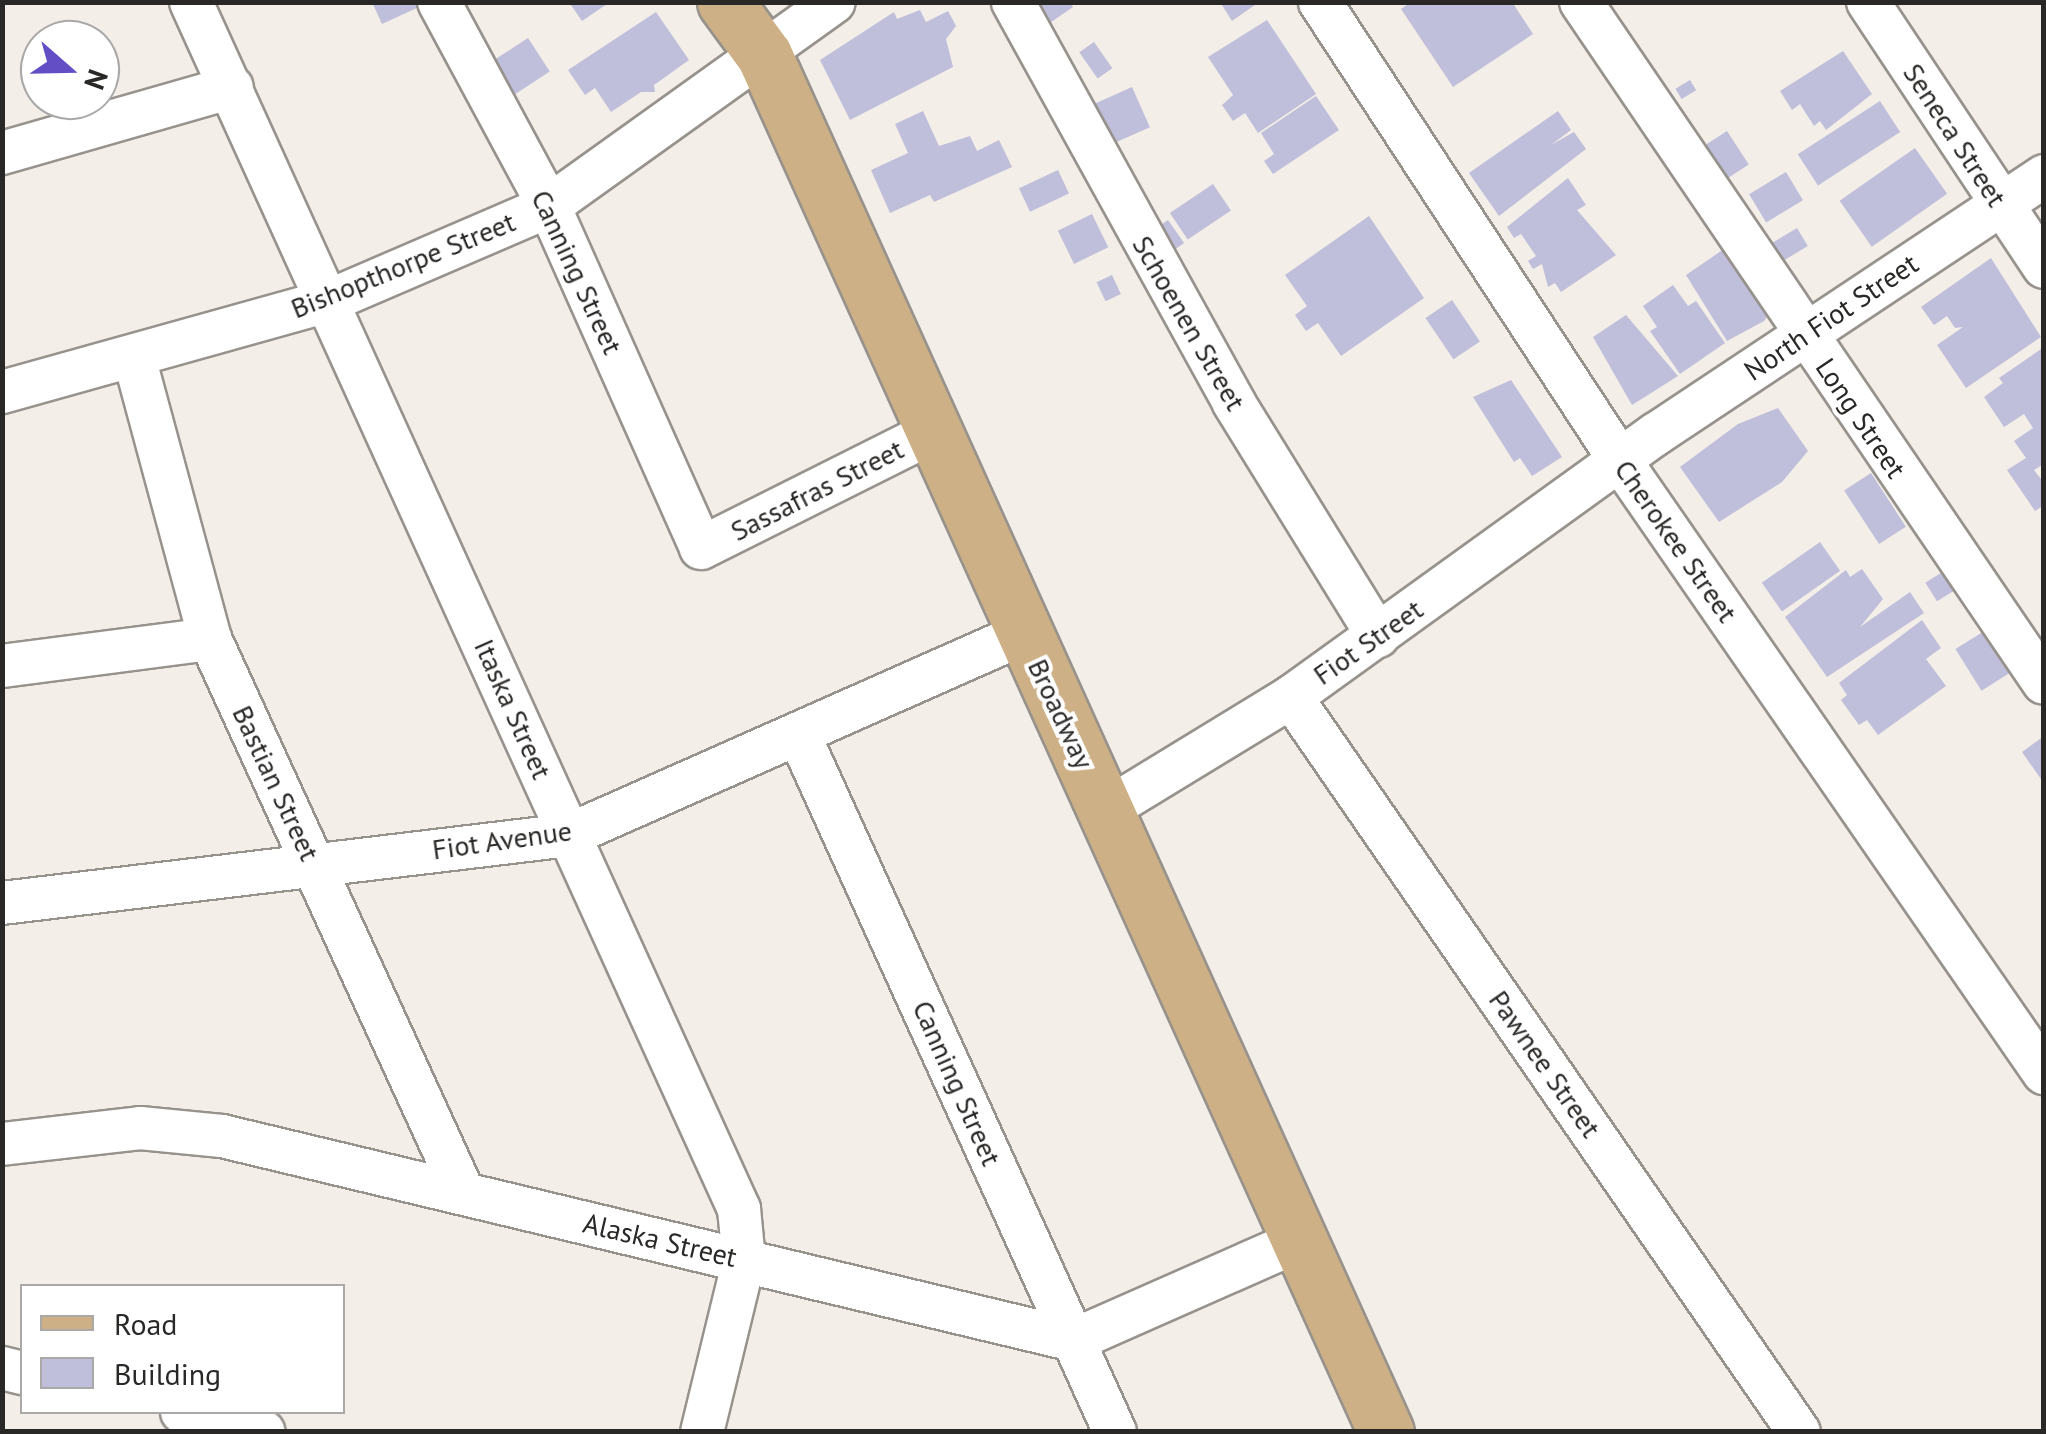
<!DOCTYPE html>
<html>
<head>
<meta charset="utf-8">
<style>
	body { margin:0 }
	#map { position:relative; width:2046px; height:1434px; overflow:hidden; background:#f3eee7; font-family:"PT Sans",sans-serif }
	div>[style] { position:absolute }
	.building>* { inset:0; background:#bfbedb; transform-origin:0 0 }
	.roads { filter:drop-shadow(2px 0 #97928c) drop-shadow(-2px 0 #97928c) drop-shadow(0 2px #97928c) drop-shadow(0 -2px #97928c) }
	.minor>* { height:42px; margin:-21px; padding:0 21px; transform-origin:21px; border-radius:21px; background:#fff }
	.major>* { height:55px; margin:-27.5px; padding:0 27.5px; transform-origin:27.5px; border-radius:27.5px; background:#ceb086 }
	span { translate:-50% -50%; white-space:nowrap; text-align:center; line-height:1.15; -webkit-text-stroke:8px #fff; paint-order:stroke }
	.street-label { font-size:28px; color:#2a2826 }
	.frame { position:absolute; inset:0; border:5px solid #2a2826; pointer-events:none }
	.legend { position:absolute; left:20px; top:1284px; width:325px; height:130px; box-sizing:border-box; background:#fff; border:2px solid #aaa9a8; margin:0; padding:12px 18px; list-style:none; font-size:30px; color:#2a2826 }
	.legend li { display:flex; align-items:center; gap:20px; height:50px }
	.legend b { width:50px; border:2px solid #aaa9a8 }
	.north { position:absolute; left:20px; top:20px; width:100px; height:100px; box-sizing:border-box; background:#fff; border:2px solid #aaa9a8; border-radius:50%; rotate:110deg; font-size:28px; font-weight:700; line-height:40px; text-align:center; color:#2a2826 }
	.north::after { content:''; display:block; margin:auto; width:35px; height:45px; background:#634ec6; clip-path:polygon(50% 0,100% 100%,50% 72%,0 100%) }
</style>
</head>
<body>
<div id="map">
	<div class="building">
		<div style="clip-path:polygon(372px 2px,417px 2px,419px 7px,382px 24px)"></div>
		<div style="clip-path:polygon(569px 2px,610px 2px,582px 21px)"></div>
		<div style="clip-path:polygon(1022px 2px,1070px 2px,1073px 7px,1041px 29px)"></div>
		<div style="clip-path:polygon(1220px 2px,1259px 2px,1232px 21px)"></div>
		<div style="clip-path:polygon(1411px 2px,1512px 2px,1533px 34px,1453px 87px,1401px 9px)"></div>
		<div style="clip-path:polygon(920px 10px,926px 22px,948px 11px,956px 26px,946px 39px,953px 67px,850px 120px,820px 60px,894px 12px,897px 19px)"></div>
		<div style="clip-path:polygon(656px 12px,689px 60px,654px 85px,655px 92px,641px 92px,611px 112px,595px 88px,585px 95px,568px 70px)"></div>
		<div style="clip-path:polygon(1267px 20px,1316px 94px,1258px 133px,1245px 113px,1233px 121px,1222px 105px,1233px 95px,1208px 57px)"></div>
		<div style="left:528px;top:38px;width:40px;height:42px;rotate:57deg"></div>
		<div style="left:1094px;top:42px;width:32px;height:18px;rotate:55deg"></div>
		<div style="clip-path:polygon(1843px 51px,1872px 94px,1826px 130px,1820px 121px,1814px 126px,1800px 104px,1792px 110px,1780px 91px)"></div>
		<div style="left:1690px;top:80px;width:12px;height:17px;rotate:59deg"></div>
		<div style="left:1132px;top:87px;width:44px;height:44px;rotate:66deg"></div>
		<div style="clip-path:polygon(1316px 96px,1339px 130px,1273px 174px,1264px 161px,1274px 154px,1261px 133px)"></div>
		<div style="left:1880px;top:101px;width:37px;height:98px;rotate:57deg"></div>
		<div style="clip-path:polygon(923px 111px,939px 146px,970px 136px,977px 151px,999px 140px,1012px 167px,934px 202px,930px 195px,890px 213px,871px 170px,908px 153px,895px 124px)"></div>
		<div style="clip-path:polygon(1558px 111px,1571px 130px,1551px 145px,1574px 132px,1586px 149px,1499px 216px,1469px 173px)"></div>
		<div style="left:1727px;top:131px;width:40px;height:35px;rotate:57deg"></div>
		<div style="left:1915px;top:148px;width:56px;height:92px;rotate:55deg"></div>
		<div style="left:1058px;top:170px;width:26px;height:43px;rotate:65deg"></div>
		<div style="left:1786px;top:172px;width:33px;height:43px;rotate:59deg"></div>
		<div style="clip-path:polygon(1568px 178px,1586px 205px,1577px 210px,1616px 255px,1561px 292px,1555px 283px,1548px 287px,1542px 264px,1533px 269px,1528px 261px,1536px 256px,1521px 234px,1514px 238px,1507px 227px)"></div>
		<div style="left:1213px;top:184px;width:32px;height:52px;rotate:56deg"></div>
		<div style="left:1092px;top:214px;width:37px;height:38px;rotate:64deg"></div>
		<div style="clip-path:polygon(1369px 216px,1424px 298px,1341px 356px,1318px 323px,1306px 331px,1295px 315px,1307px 306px,1285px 275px)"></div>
		<div style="left:1168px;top:220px;width:28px;height:34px;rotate:55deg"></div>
		<div style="left:1797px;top:228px;width:21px;height:30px;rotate:59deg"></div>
		<div style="clip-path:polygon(1724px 249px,1774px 307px,1764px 321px,1727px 341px,1686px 275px)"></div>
		<div style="clip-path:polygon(1991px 258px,2041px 337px,1966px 388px,1937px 345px,1963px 327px,1955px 328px,1947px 316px,1934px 325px,1921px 307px)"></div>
		<div style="left:1112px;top:275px;width:21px;height:17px;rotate:65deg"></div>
		<div style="clip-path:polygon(1673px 285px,1688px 306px,1696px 301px,1725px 343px,1680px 374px,1650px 331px,1657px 327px,1643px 306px)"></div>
		<div style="left:1452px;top:300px;width:50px;height:32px;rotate:56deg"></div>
		<div style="clip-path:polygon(1626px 315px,1678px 376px,1632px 405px,1593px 337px)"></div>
		<div style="clip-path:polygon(2044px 347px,2044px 464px,2034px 470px,2044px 483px,2044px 505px,2035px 511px,2007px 470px,2026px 458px,2014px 441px,2033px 428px,2024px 414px,2004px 427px,1984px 397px,2003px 383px,1999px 378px)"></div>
		<div style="clip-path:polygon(1511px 380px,1562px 457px,1532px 476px,1520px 458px,1514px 462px,1473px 397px)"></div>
		<div style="clip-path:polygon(1778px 408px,1808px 451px,1782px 482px,1719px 522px,1680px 467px,1738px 424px)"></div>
		<div style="left:1871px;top:473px;width:64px;height:32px;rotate:57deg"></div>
		<div style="left:1820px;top:542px;width:35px;height:71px;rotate:55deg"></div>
		<div style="clip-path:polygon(1862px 569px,1883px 599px,1860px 627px,1910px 592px,1924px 613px,1827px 677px,1785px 617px,1846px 570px,1850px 577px)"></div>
		<div style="left:1944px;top:571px;width:22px;height:22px;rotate:58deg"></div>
		<div style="clip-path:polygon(1922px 620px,1941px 648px,1926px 659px,1946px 686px,1878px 735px,1867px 720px,1859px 725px,1841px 700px,1847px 695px,1839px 683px)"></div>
		<div style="left:1986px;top:630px;width:49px;height:36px;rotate:58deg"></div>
		<div style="clip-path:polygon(2044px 736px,2044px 778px,2041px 779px,2022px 752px)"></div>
	</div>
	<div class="roads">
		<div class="minor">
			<div style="left:191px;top:2px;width:1326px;rotate:65.58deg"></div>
			<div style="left:739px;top:1209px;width:51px;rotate:84.4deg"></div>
			<div style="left:744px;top:1260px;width:177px;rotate:103.7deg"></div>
			<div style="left:439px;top:2px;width:232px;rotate:61.7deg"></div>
			<div style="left:549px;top:206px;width:374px;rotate:66deg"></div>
			<div style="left:701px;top:548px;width:259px;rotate:-26.6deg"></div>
			<div style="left:1013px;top:2px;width:458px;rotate:61.1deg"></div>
			<div style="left:1234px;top:403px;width:274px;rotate:58.3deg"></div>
			<div style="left:1320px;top:2px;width:546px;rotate:56.8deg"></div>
			<div style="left:1619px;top:459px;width:747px;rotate:55.31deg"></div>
			<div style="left:1581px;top:2px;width:823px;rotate:55.79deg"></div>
			<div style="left:1868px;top:2px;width:318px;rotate:56.4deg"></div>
			<div style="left:2px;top:153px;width:239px;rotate:-16deg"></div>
			<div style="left:134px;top:357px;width:292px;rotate:74.9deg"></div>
			<div style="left:210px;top:639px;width:608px;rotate:65.42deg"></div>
			<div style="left:2px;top:392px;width:342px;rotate:-15.6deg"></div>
			<div style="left:331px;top:300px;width:237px;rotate:-23.3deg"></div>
			<div style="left:549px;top:206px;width:350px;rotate:-35.6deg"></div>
			<div style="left:2px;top:666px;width:210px;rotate:-7.4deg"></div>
			<div style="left:1291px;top:697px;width:893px;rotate:55.35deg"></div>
			<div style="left:799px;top:735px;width:765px;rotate:65.61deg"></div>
			<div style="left:1106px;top:810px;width:217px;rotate:-31.4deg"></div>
			<div style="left:1291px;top:697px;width:450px;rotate:-35.8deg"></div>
			<div style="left:1656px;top:434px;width:466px;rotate:-33.6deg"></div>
			<div style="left:2px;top:903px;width:571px;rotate:-6.84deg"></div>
			<div style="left:569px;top:835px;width:497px;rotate:-23.9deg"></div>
			<div style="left:2px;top:1144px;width:139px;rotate:-6.6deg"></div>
			<div style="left:140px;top:1128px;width:82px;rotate:5.6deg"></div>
			<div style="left:222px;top:1136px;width:876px;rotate:13.47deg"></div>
			<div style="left:1074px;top:1340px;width:245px;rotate:-23.8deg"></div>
			<div style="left:2px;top:1368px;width:21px;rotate:14deg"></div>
			<div style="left:182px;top:1412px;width:84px;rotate:13.7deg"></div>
		</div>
		<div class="major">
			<div style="left:725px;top:2px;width:66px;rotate:53.7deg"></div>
			<div style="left:764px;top:55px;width:1511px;rotate:65.69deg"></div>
		</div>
	</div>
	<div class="street-label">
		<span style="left:1955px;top:135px;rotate:57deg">Seneca Street</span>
		<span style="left:403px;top:265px;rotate:-22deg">Bishopthorpe Street</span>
		<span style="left:577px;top:272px;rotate:65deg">Canning Street</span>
		<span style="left:1831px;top:317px;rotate:-34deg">North Fiot Street</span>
		<span style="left:1189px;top:323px;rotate:60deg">Schoenen Street</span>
		<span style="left:1861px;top:418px;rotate:56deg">Long Street</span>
		<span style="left:817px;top:490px;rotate:-27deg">Sassafras Street</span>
		<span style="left:1676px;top:541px;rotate:55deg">Cherokee Street</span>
		<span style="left:1368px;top:642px;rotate:-35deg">Fiot Street</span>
		<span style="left:513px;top:709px;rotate:66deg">Itaska Street</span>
		<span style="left:1061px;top:714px;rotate:65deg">Broadway</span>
		<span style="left:276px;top:783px;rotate:65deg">Bastian Street</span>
		<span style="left:502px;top:840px;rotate:-8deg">Fiot Avenue</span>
		<span style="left:1545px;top:1064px;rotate:55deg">Pawnee Street</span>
		<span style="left:957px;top:1083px;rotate:66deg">Canning Street</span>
		<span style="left:660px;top:1240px;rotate:13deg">Alaska Street</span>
	</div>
	<div class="frame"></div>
	<ul class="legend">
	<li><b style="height:12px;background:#ceb086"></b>Road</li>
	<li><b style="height:28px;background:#bfbedb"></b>Building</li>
	</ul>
	<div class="north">N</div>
</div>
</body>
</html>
